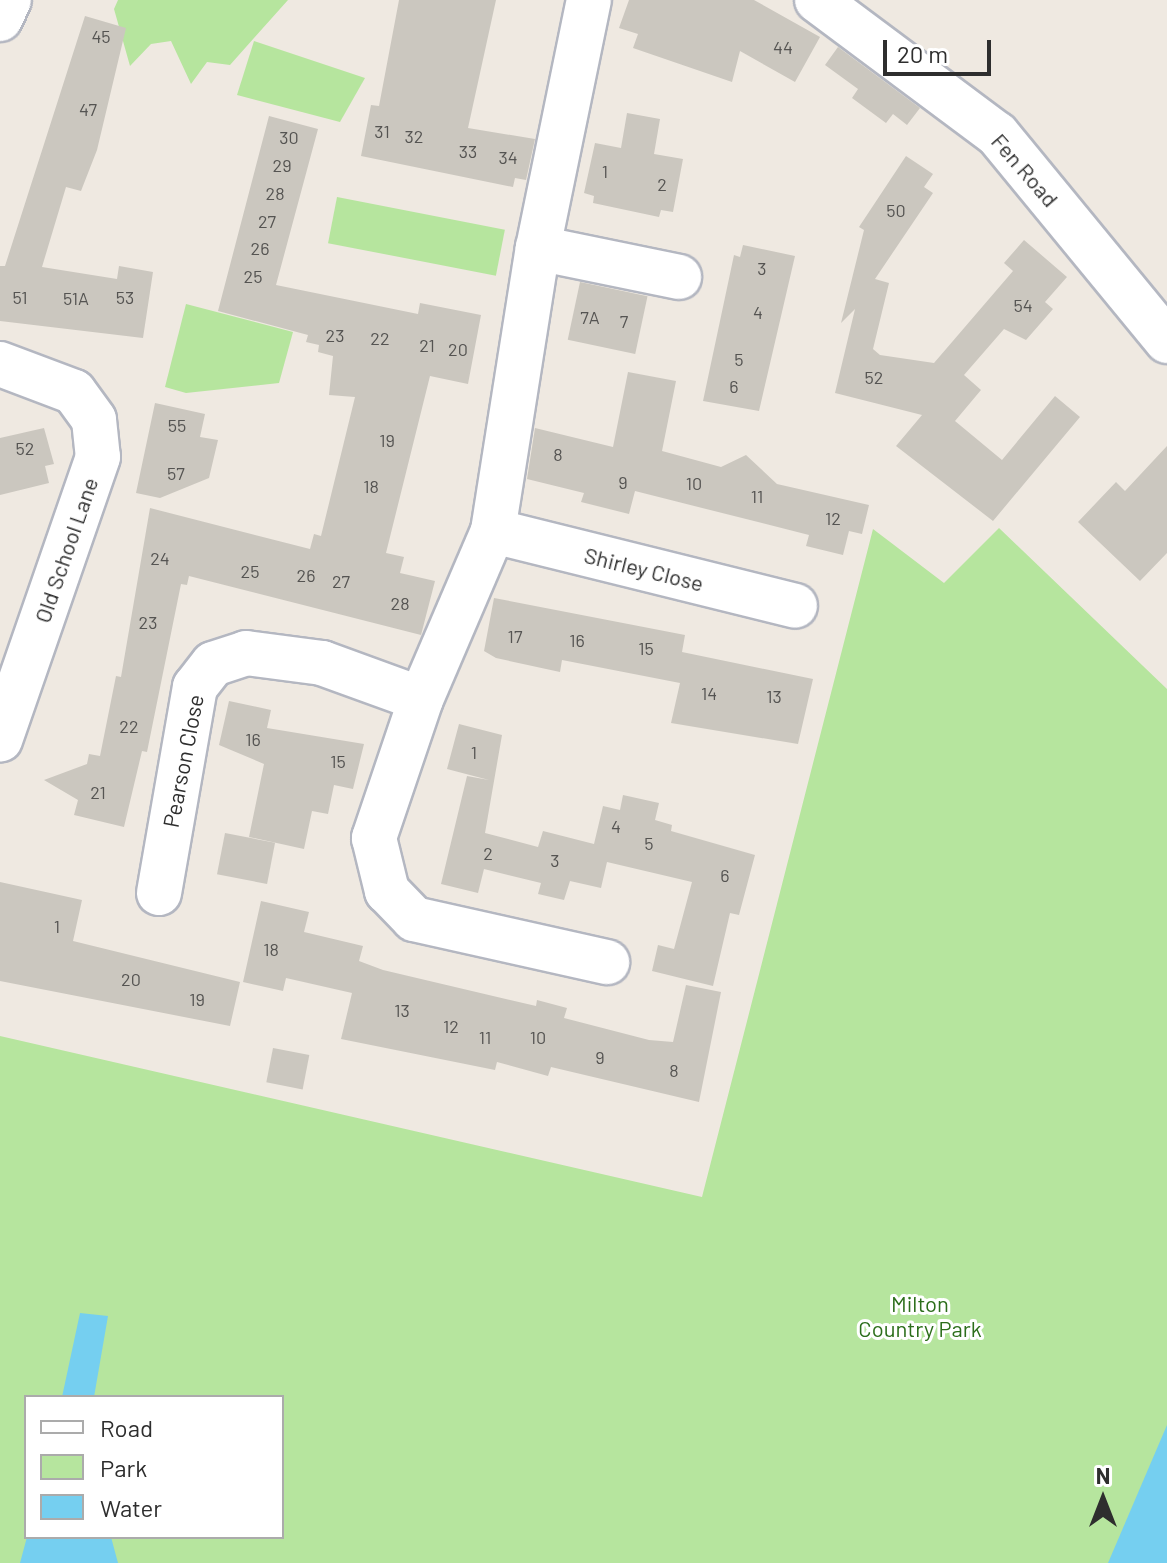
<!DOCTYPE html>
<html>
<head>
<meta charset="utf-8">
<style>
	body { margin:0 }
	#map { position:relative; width:1167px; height:1563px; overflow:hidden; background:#efe9e1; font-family:Barlow,sans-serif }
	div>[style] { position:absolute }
	.green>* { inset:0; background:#b6e59e; transform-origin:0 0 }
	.water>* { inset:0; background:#75cff0 }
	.building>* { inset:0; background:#cbc7bf; transform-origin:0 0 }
	.roads { filter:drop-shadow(2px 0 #b4b7c1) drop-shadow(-2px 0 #b4b7c1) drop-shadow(0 2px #b4b7c1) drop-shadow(0 -2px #b4b7c1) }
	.minor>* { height:44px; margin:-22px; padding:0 22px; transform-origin:22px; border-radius:22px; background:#fff }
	span { translate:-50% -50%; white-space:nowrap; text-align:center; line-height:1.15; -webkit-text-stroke:6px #fff; paint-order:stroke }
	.number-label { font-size:18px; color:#555452 }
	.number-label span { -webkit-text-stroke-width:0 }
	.street-label { font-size:22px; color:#2e2e2e }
	.park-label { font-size:22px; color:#2c6e1b }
	.legend { position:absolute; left:24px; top:1395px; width:260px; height:144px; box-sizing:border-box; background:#fff; border:2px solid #ababab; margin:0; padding:10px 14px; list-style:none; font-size:24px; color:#2e2e2e }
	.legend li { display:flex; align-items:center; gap:16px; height:40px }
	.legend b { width:40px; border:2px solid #ababab }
	.north { position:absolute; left:1063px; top:1459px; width:80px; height:80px; -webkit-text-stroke:6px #fff; paint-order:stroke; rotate:0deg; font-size:22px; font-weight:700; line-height:32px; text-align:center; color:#2e2e2e }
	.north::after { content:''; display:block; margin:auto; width:28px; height:36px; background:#2e2e2e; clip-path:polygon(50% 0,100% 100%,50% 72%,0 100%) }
	.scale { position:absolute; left:883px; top:40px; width:108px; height:36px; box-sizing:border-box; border:4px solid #2e2e2e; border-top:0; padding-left:10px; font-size:24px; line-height:28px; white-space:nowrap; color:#2e2e2e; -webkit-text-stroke:6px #fff; paint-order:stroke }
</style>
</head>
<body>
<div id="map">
	<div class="green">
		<div style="clip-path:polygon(118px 0,288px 0,230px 65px,207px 62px,191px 84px,171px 41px,151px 44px,130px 66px,114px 9px)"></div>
		<div style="clip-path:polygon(254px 41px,365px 78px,340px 122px,237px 95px)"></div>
		<div style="left:337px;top:197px;width:171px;height:47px;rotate:11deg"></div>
		<div style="clip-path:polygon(186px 304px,293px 332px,279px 383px,186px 393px,165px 387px)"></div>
		<div style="clip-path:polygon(evenodd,999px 528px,1167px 689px,1167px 1563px,0 1563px,0 1036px,702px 1197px,873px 529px,944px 583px,999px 528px,26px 1397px,282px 1397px,282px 1537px,26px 1537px,26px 1397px)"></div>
	</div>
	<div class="water">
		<div style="clip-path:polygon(80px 1313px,108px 1316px,94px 1397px,62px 1397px)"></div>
		<div style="clip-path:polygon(1167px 1425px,1167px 1563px,1108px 1563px)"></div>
		<div style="clip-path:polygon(27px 1537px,111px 1537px,118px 1563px,20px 1563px)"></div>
	</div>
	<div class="building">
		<div style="clip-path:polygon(399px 0,496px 0,468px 128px,535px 139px,526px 180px,515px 178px,513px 187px,361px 156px,371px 105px,379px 106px)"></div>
		<div style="clip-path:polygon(629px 0,754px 0,820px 37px,795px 82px,740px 51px,732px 82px,633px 48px,638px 34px,619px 28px)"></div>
		<div style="clip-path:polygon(85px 16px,126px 28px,97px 150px,81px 191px,66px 187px,42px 267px,117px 279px,119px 266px,153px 272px,143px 338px,0 321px,0 266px,5px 266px)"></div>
		<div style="clip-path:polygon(838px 47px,920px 108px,907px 125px,893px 114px,886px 123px,852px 98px,858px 89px,825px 65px)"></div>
		<div style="clip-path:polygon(627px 113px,660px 119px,654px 154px,683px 159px,673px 212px,661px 210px,659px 217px,593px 203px,594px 196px,584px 193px,595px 143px,621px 148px)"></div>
		<div style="clip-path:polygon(269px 116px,318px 129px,276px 285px,418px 314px,420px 303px,481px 315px,468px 384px,430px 376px,386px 553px,404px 557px,400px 573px,435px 581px,421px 635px,189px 576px,187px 585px,181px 584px,147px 752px,142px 751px,124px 827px,74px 815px,78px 800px,44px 780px,87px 764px,89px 754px,100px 756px,116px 676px,121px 677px,150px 508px,310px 549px,314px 534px,321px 536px,355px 397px,329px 395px,333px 356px,318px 352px,319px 345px,306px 342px,308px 335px,218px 311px)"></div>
		<div style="clip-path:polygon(906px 156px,933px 174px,924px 187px,933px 193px,875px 279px,889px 283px,873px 349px,880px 355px,934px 363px,1013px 271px,1004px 263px,1024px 240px,1067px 277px,1045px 302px,1053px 309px,1026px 340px,1004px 329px,964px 375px,981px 390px,955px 421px,1002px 460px,1055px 396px,1080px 417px,993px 521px,896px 446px,922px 415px,835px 393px,855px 309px,841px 323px,864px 230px,859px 227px)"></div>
		<div style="clip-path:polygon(743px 245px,795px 256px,759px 411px,703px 401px,734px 255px,740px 257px)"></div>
		<div style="left:580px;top:282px;width:69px;height:59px;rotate:12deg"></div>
		<div style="clip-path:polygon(628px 372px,676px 381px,662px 451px,721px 467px,746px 455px,777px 484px,869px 505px,862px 534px,849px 531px,843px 555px,806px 546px,809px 535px,635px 491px,629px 514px,581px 502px,584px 493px,527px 479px,535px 428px,613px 447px)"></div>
		<div style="clip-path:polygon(155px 403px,205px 414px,200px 437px,218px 440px,209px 478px,160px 498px,136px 493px)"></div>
		<div style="clip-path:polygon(44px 428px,54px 464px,45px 466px,49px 483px,0 495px,0 438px)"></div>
		<div style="clip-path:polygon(1167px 446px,1167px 553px,1140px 581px,1078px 522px,1116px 482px,1125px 491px)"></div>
		<div style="clip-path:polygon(494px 598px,685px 635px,682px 652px,813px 679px,798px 744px,671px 723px,680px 683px,562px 660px,560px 672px,496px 658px,484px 651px)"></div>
		<div style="clip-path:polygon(229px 701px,271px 710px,267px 728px,364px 744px,353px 789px,334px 785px,328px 814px,312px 811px,304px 849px,249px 837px,264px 764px,219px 745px)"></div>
		<div style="clip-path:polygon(459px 724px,502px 735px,485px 833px,538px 847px,543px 831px,594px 844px,603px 806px,620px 810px,623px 795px,659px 803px,655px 820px,672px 825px,671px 831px,755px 855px,739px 915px,730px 913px,713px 986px,652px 971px,658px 945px,674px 949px,692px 882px,607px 862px,601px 888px,570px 881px,564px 900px,538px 894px,541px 883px,484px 869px,478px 893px,441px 884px,467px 776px,489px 780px,447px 769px)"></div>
		<div style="left:225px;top:833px;width:51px;height:42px;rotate:11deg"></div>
		<div style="clip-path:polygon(0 882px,82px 900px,73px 941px,240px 982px,230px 1026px,0 981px)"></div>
		<div style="clip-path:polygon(261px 901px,309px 912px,304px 932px,363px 946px,359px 961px,383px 970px,536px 1006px,537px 1000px,567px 1008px,564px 1018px,649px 1040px,673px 1042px,686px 985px,721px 992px,699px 1102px,551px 1067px,548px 1076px,497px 1062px,495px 1070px,341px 1039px,352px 993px,286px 978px,283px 991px,243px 982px)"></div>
		<div style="left:273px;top:1048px;width:37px;height:35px;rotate:11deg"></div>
	</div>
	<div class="roads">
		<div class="minor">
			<div style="left:817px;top:0;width:224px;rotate:36.7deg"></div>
			<div style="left:997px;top:134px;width:268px;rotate:50.6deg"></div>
			<div style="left:0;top:19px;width:21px;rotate:-65deg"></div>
			<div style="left:538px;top:248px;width:144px;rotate:11.6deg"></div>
			<div style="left:0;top:364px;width:79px;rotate:20.7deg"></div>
			<div style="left:74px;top:392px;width:34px;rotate:54deg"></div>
			<div style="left:94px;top:420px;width:37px;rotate:84deg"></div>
			<div style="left:98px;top:457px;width:299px;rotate:109.1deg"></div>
			<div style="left:493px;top:531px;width:311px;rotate:13.9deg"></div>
			<div style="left:421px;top:699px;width:183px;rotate:-66.8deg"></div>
			<div style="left:493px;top:531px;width:287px;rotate:-81deg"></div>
			<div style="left:538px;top:248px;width:253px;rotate:-78.4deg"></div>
			<div style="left:159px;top:893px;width:209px;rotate:-80.1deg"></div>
			<div style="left:195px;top:687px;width:29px;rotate:-52deg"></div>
			<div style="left:213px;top:664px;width:35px;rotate:-18deg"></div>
			<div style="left:246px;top:653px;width:77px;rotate:7.5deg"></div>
			<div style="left:322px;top:663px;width:105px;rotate:20deg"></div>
			<div style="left:421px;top:699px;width:147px;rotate:108.7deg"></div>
			<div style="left:374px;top:838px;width:55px;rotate:76.2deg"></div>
			<div style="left:387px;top:891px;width:39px;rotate:46deg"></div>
			<div style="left:414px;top:919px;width:198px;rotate:12.6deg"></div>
		</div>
	</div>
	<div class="number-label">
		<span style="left:101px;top:36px">45</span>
		<span style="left:783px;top:47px">44</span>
		<span style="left:88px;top:109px">47</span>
		<span style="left:382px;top:131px">31</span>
		<span style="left:414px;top:136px">32</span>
		<span style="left:289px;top:137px">30</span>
		<span style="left:468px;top:151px">33</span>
		<span style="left:508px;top:157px">34</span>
		<span style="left:282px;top:165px">29</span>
		<span style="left:605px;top:171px">1</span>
		<span style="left:662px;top:184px">2</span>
		<span style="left:275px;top:193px">28</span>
		<span style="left:896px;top:210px">50</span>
		<span style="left:267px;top:221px">27</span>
		<span style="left:260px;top:248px">26</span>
		<span style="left:762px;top:268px">3</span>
		<span style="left:253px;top:276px">25</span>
		<span style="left:20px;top:297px">51</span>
		<span style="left:125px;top:297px">53</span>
		<span style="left:76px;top:298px">51A</span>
		<span style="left:1023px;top:305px">54</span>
		<span style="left:758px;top:312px">4</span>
		<span style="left:590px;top:317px">7A</span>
		<span style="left:624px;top:321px">7</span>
		<span style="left:335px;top:335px">23</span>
		<span style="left:380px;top:338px">22</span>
		<span style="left:427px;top:345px">21</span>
		<span style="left:458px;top:349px">20</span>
		<span style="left:739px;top:359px">5</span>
		<span style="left:874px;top:377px">52</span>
		<span style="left:734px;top:386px">6</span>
		<span style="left:177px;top:425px">55</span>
		<span style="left:387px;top:440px">19</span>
		<span style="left:25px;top:448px">52</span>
		<span style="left:558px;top:454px">8</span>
		<span style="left:176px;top:473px">57</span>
		<span style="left:623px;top:482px">9</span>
		<span style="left:694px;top:483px">10</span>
		<span style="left:371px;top:486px">18</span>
		<span style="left:757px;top:496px">11</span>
		<span style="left:833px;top:518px">12</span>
		<span style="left:160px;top:558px">24</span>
		<span style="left:250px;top:571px">25</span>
		<span style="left:306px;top:575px">26</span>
		<span style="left:341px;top:581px">27</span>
		<span style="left:400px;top:603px">28</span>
		<span style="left:148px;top:622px">23</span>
		<span style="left:515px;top:636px">17</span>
		<span style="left:577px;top:640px">16</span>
		<span style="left:646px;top:648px">15</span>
		<span style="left:709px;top:693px">14</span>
		<span style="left:774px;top:696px">13</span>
		<span style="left:129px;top:726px">22</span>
		<span style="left:253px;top:739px">16</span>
		<span style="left:474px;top:752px">1</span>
		<span style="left:338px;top:761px">15</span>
		<span style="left:98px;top:792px">21</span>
		<span style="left:616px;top:826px">4</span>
		<span style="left:649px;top:843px">5</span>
		<span style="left:488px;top:853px">2</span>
		<span style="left:555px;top:860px">3</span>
		<span style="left:725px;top:875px">6</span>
		<span style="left:57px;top:926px">1</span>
		<span style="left:271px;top:949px">18</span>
		<span style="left:131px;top:979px">20</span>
		<span style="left:197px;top:999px">19</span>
		<span style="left:402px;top:1010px">13</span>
		<span style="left:451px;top:1026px">12</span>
		<span style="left:485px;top:1037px">11</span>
		<span style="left:538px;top:1037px">10</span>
		<span style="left:600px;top:1057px">9</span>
		<span style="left:674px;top:1070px">8</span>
	</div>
	<div class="street-label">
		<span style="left:1025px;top:170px;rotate:49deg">Fen Road</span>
		<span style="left:66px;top:550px;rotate:-71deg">Old School Lane</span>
		<span style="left:644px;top:569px;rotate:14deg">Shirley Close</span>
		<span style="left:183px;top:761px;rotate:-79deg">Pearson Close</span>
	</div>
	<div class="park-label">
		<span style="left:920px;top:1316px">Milton<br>Country Park</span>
	</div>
	<ul class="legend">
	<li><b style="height:10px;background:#fff"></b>Road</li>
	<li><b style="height:22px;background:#b6e59e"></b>Park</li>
	<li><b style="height:22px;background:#75cff0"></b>Water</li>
	</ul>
	<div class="north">N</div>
	<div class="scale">20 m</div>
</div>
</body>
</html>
